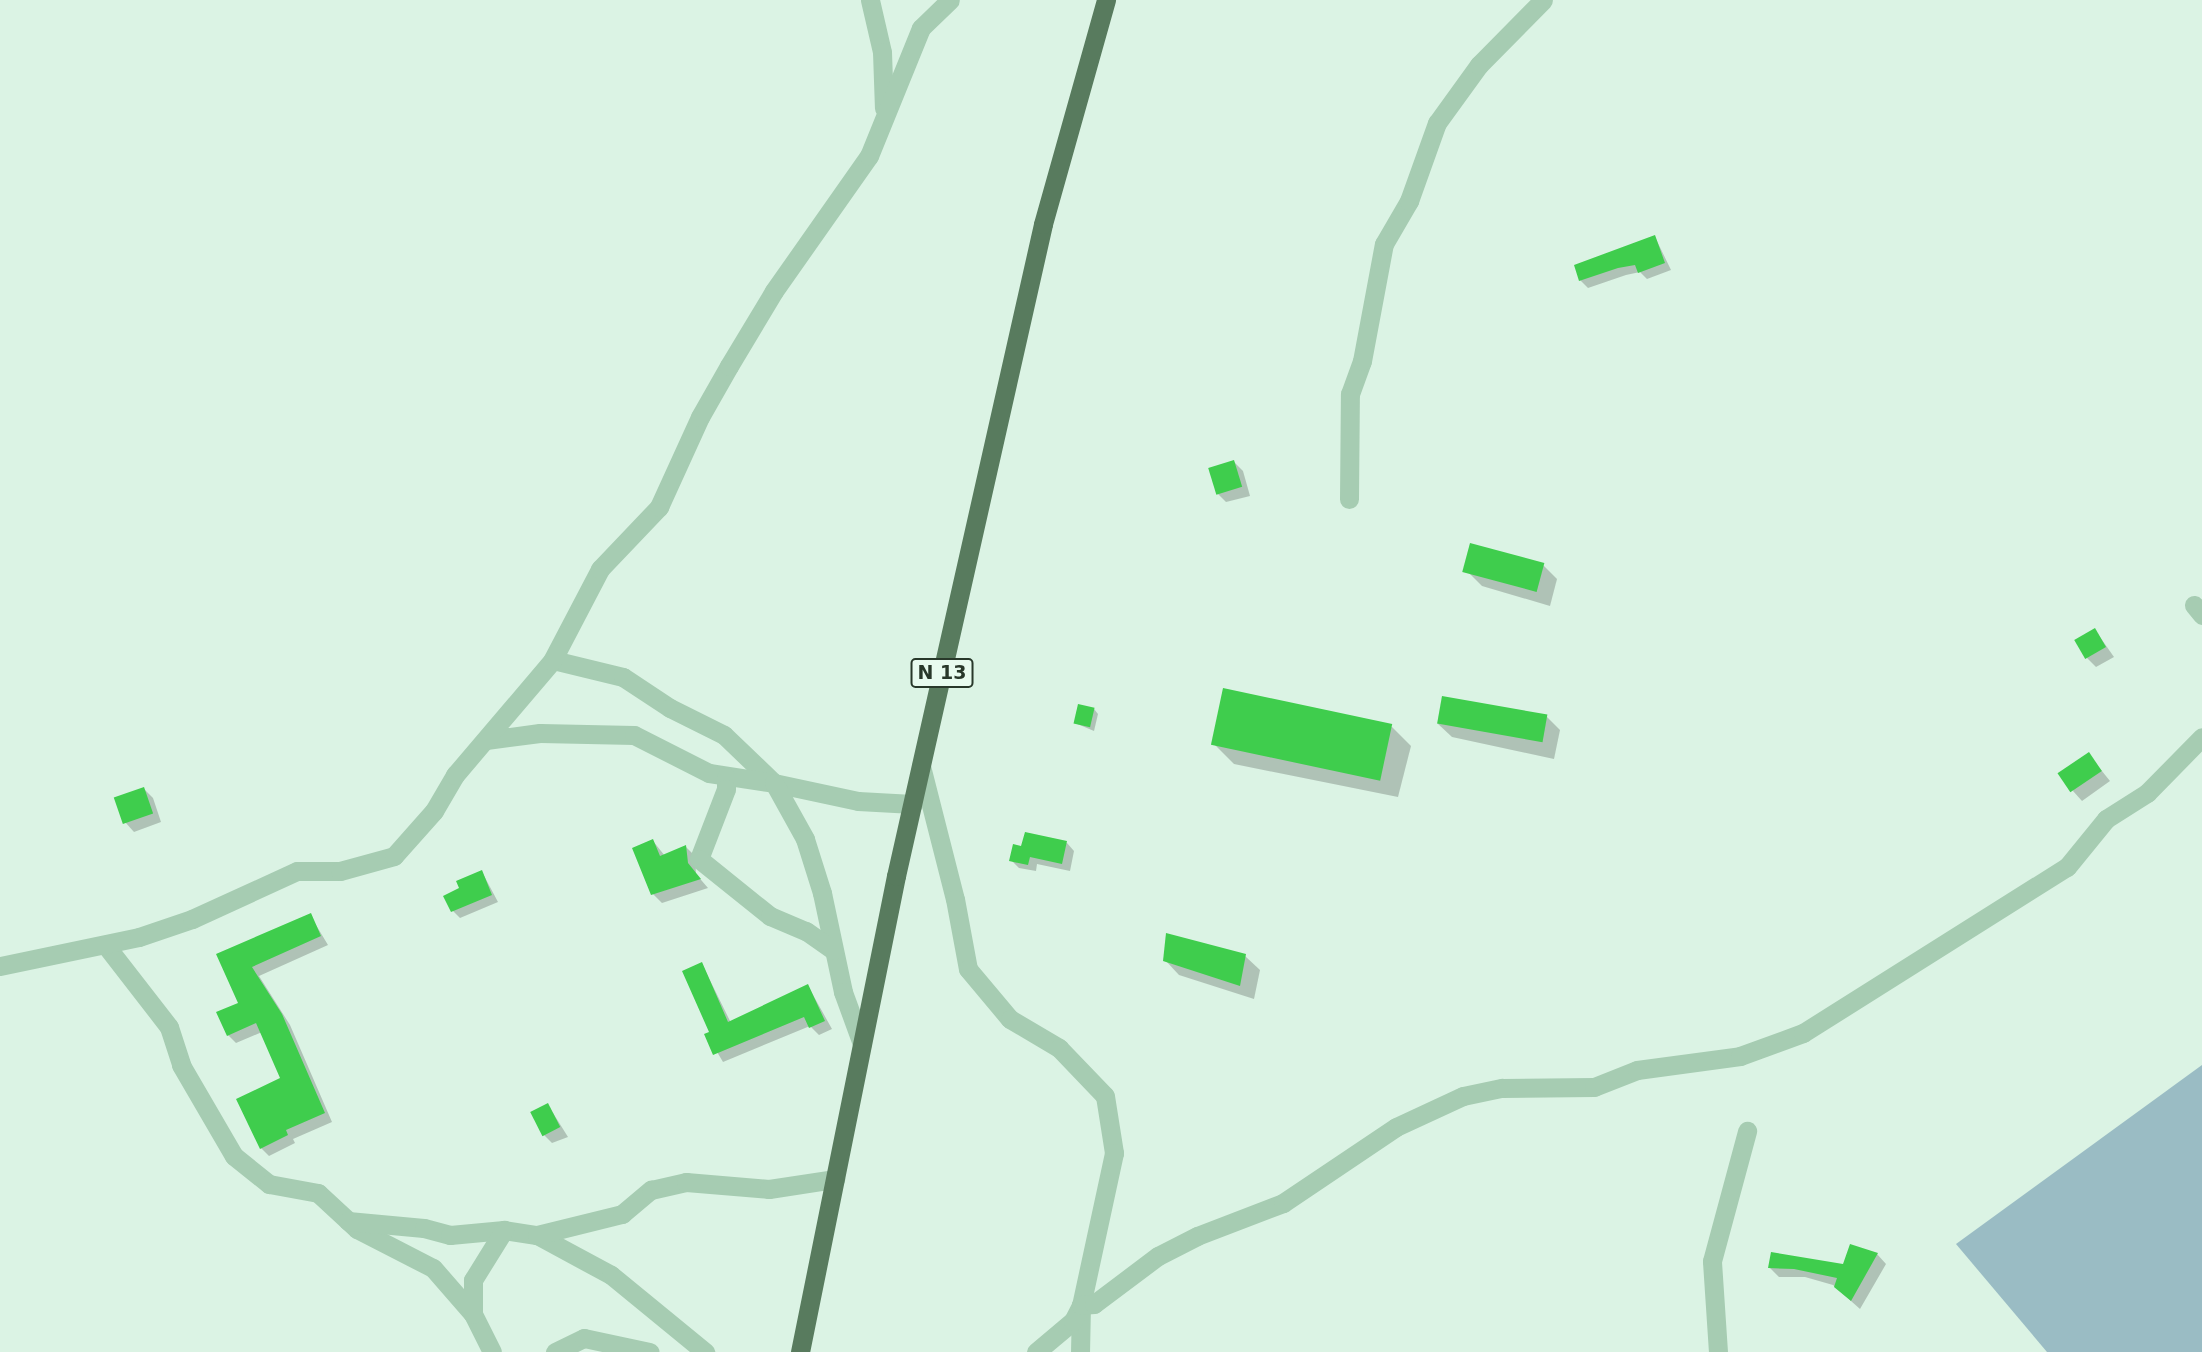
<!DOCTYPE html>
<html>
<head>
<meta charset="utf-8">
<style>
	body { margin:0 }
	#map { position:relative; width:2202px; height:1352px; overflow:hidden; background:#dbf3e4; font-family:"DejaVu Sans",sans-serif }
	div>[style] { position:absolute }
	.green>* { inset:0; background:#9abcc4 }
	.shadow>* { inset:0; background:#0003 }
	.building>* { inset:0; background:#3fcd4d; transform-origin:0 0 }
	.minor>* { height:19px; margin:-9.5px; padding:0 9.5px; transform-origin:9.5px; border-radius:9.5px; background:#a6ccb2 }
	.primary>* { height:19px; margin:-9.5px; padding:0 9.5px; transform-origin:9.5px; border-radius:9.5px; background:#587b5e }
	span { translate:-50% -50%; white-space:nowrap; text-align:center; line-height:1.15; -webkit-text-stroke:5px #e8fbef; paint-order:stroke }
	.shield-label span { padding:2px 5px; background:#e8fbef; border:2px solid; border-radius:5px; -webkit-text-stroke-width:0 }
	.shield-label { font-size:19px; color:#28382a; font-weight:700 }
</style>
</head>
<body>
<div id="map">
	<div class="green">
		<div style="clip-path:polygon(2202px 1065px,2202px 1352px,2047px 1352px,1956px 1244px)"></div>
	</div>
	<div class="shadow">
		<div style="clip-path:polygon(1655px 237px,1671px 270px,1647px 279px,1640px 272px,1626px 275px,1588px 288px,1580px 280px)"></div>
		<div style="clip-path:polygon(1234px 462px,1243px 471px,1250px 496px,1226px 502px,1217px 493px)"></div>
		<div style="clip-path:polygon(1543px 565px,1557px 579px,1550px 606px,1482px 586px,1468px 572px)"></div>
		<div style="clip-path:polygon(2095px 630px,2114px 657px,2096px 667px,2087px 658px)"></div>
		<div style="clip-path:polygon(1094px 709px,1098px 714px,1094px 731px,1075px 723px)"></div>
		<div style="clip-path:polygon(1546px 716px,1560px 730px,1554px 759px,1452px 737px,1437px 723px)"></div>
		<div style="clip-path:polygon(1392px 727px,1411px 746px,1398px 797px,1234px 764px,1215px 745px)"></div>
		<div style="clip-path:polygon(2089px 755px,2110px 781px,2082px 801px,2073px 791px)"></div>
		<div style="clip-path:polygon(144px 789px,153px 798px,161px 822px,134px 832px,125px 822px,117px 798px)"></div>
		<div style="clip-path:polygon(653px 841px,665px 856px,686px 847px,695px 856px,696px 874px,708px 888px,662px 903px,653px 894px)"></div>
		<div style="clip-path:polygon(1067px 843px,1074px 851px,1070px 871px,1037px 864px,1036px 871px,1019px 868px,1011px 860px,1023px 848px)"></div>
		<div style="clip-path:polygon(482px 872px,498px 902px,460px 918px,453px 911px,461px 889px)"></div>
		<div style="clip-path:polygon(310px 915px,328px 945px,259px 976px,290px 1025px,332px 1122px,293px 1139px,295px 1143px,269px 1156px,261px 1148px,282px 1079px,262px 1032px,236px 1043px,228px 1035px,240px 1004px,218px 955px)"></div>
		<div style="clip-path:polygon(1245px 956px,1260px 970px,1254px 999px,1179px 975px,1165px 960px)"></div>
		<div style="clip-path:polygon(702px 964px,731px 1023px,808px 986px,832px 1029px,819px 1035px,810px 1026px,723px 1062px,707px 1035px,711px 1033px)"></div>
		<div style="clip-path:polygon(548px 1105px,568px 1137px,552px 1143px,543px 1134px)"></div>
		<div style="clip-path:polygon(1877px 1254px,1886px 1264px,1860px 1309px,1833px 1285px,1805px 1277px,1779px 1277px,1770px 1268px,1844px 1266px)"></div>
	</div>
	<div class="building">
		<div style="clip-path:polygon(1655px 235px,1665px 263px,1638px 273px,1635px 265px,1618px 268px,1579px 281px,1574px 265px)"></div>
		<div style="left:1234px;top:460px;width:28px;height:27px;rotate:73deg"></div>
		<div style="left:1470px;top:543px;width:77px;height:30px;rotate:15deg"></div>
		<div style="left:2095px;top:628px;width:22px;height:24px;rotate:60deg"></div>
		<div style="left:1223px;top:688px;width:173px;height:58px;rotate:12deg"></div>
		<div style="left:1442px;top:696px;width:107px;height:28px;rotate:10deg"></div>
		<div style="left:1078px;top:704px;width:17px;height:20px;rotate:13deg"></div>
		<div style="left:2089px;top:752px;width:23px;height:38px;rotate:56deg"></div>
		<div style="left:144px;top:787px;width:28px;height:32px;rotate:71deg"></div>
		<div style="clip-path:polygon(1025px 832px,1067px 841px,1062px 864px,1030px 857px,1028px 865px,1009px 861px,1013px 844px,1021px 846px)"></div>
		<div style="clip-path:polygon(653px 839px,660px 856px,686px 845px,688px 863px,701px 879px,651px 895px,632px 848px)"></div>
		<div style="clip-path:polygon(482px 870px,492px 895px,451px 912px,443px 896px,459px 888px,456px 881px)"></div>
		<div style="clip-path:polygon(311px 913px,321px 936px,252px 967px,282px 1014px,325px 1113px,286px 1130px,288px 1135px,260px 1149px,236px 1099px,280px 1078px,256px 1023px,227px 1036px,216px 1012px,238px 1003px,216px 954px)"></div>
		<div style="clip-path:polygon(1166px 933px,1246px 954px,1240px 986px,1163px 961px)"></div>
		<div style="clip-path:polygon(702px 962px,728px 1022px,808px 984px,825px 1021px,809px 1028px,804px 1017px,713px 1055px,704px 1034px,709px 1032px,682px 971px)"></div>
		<div style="left:548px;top:1103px;width:27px;height:20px;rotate:63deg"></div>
		<div style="clip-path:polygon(1850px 1244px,1878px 1253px,1851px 1301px,1834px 1287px,1837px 1278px,1794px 1269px,1768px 1268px,1771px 1252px,1843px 1264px)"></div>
	</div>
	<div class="minor">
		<div style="left:870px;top:0;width:53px;rotate:77deg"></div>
		<div style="left:882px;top:52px;width:56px;rotate:88deg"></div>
		<div style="left:1349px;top:499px;width:105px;rotate:-89.5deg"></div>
		<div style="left:1350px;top:394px;width:35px;rotate:-70deg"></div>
		<div style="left:1362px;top:361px;width:119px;rotate:-79.4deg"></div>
		<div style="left:1384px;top:244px;width:50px;rotate:-59.8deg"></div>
		<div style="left:1409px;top:201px;width:83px;rotate:-70.3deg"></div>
		<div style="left:1437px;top:123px;width:72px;rotate:-54.1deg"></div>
		<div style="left:1479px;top:65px;width:91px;rotate:-45.4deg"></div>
		<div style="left:2194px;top:605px;width:13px;rotate:51deg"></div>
		<div style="left:553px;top:660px;width:72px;rotate:13.7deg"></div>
		<div style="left:623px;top:677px;width:56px;rotate:33.4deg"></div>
		<div style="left:670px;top:708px;width:60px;rotate:26.6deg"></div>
		<div style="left:724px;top:735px;width:69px;rotate:43.8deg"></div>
		<div style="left:774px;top:783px;width:86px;rotate:12.1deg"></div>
		<div style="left:858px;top:801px;width:55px;rotate:3.1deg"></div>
		<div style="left:486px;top:740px;width:54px;rotate:-7.4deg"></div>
		<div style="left:540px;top:733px;width:94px;rotate:1.2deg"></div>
		<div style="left:634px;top:735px;width:84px;rotate:26.9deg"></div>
		<div style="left:709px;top:773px;width:66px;rotate:8.7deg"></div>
		<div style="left:774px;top:783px;width:64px;rotate:61deg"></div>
		<div style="left:805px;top:839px;width:57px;rotate:72.5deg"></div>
		<div style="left:822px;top:893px;width:101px;rotate:78deg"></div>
		<div style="left:843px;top:992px;width:55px;rotate:69.9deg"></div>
		<div style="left:921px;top:766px;width:137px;rotate:75.7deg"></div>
		<div style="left:955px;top:899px;width:71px;rotate:79.5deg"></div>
		<div style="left:968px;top:969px;width:65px;rotate:50deg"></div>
		<div style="left:1010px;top:1019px;width:57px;rotate:30.6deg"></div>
		<div style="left:1059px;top:1048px;width:66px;rotate:46.2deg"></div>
		<div style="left:1105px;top:1096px;width:58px;rotate:81deg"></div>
		<div style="left:1114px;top:1153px;width:156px;rotate:102.2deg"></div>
		<div style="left:1081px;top:1305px;width:47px;rotate:91.2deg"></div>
		<div style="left:726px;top:777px;width:12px;rotate:90deg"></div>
		<div style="left:726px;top:789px;width:75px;rotate:111.1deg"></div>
		<div style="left:699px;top:859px;width:91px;rotate:38.8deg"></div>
		<div style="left:770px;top:916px;width:39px;rotate:23deg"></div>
		<div style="left:806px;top:931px;width:33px;rotate:35deg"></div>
		<div style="left:107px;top:947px;width:101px;rotate:52.2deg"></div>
		<div style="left:169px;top:1027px;width:40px;rotate:72deg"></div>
		<div style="left:181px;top:1065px;width:105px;rotate:59.8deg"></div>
		<div style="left:234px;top:1156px;width:45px;rotate:38.7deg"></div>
		<div style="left:269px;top:1184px;width:50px;rotate:10.4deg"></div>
		<div style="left:318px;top:1193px;width:53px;rotate:42.7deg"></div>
		<div style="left:357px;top:1229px;width:85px;rotate:27.2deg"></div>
		<div style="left:433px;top:1268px;width:61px;rotate:49deg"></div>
		<div style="left:473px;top:1314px;width:42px;rotate:63.4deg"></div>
		<div style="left:0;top:966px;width:142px;rotate:-11.8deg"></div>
		<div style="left:139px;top:937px;width:56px;rotate:-18.8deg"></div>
		<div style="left:192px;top:919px;width:115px;rotate:-24.6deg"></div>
		<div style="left:297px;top:871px;width:43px"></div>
		<div style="left:340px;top:871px;width:56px;rotate:-15.5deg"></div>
		<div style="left:394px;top:856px;width:60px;rotate:-48.4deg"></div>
		<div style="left:434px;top:811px;width:42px;rotate:-59.7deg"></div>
		<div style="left:455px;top:775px;width:150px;rotate:-49.6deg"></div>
		<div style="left:552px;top:661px;width:104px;rotate:-62.4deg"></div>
		<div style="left:600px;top:569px;width:86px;rotate:-46.4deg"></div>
		<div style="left:659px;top:507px;width:99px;rotate:-65.5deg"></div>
		<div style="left:700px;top:417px;width:59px;rotate:-60.4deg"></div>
		<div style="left:729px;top:366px;width:87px;rotate:-59deg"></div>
		<div style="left:774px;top:291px;width:165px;rotate:-54.9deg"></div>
		<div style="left:869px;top:156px;width:138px;rotate:-67.9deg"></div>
		<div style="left:921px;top:28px;width:40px;rotate:-44deg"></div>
		<div style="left:348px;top:1221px;width:76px;rotate:5.3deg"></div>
		<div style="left:424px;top:1228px;width:27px;rotate:15deg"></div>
		<div style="left:450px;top:1235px;width:54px;rotate:-5.3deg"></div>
		<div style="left:504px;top:1230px;width:33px;rotate:9deg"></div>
		<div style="left:537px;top:1235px;width:84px;rotate:28.4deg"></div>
		<div style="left:611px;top:1275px;width:122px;rotate:39.3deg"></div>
		<div style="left:537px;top:1235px;width:88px;rotate:-13.9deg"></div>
		<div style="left:622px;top:1214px;width:38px;rotate:-40deg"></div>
		<div style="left:651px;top:1190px;width:36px;rotate:-13deg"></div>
		<div style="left:686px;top:1182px;width:83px;rotate:4.8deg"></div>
		<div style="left:769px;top:1189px;width:67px;rotate:-8.6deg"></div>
		<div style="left:473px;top:1314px;width:34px;rotate:-90deg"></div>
		<div style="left:473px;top:1280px;width:59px;rotate:-58.2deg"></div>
		<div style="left:555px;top:1352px;width:32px;rotate:-26deg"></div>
		<div style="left:584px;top:1338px;width:67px;rotate:12deg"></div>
		<div style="left:1036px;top:1352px;width:48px;rotate:-40deg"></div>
		<div style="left:1073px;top:1321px;width:18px;rotate:-63deg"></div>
		<div style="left:1081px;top:1305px;width:13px;rotate:-4deg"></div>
		<div style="left:1094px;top:1304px;width:80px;rotate:-36.9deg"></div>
		<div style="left:1158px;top:1256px;width:44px;rotate:-27.1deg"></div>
		<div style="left:1197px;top:1236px;width:92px;rotate:-21deg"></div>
		<div style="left:1283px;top:1203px;width:136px;rotate:-33.9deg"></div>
		<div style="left:1396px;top:1127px;width:74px;rotate:-24.8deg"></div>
		<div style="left:1463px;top:1096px;width:40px;rotate:-12deg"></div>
		<div style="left:1502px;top:1088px;width:92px;rotate:-0.6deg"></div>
		<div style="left:1594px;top:1087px;width:46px;rotate:-21.6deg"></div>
		<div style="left:1637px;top:1070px;width:104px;rotate:-7.7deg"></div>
		<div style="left:1740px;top:1056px;width:67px;rotate:-20.1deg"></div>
		<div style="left:1803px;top:1033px;width:312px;rotate:-32.2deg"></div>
		<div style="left:2067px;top:867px;width:62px;rotate:-50.9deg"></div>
		<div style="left:2106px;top:819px;width:49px;rotate:-32.4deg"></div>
		<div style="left:2147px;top:793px;width:78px;rotate:-45.5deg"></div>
		<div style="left:1718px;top:1352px;width:91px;rotate:-93.8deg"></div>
		<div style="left:1712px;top:1261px;width:135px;rotate:-74.9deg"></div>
	</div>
	<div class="primary">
		<div style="left:800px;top:1352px;width:486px;rotate:-78.6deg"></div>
		<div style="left:896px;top:876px;width:668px;rotate:-77.29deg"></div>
		<div style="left:1043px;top:224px;width:233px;rotate:-74.3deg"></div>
	</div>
	<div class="shield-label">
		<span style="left:942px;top:673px">N 13</span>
	</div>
</div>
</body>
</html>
